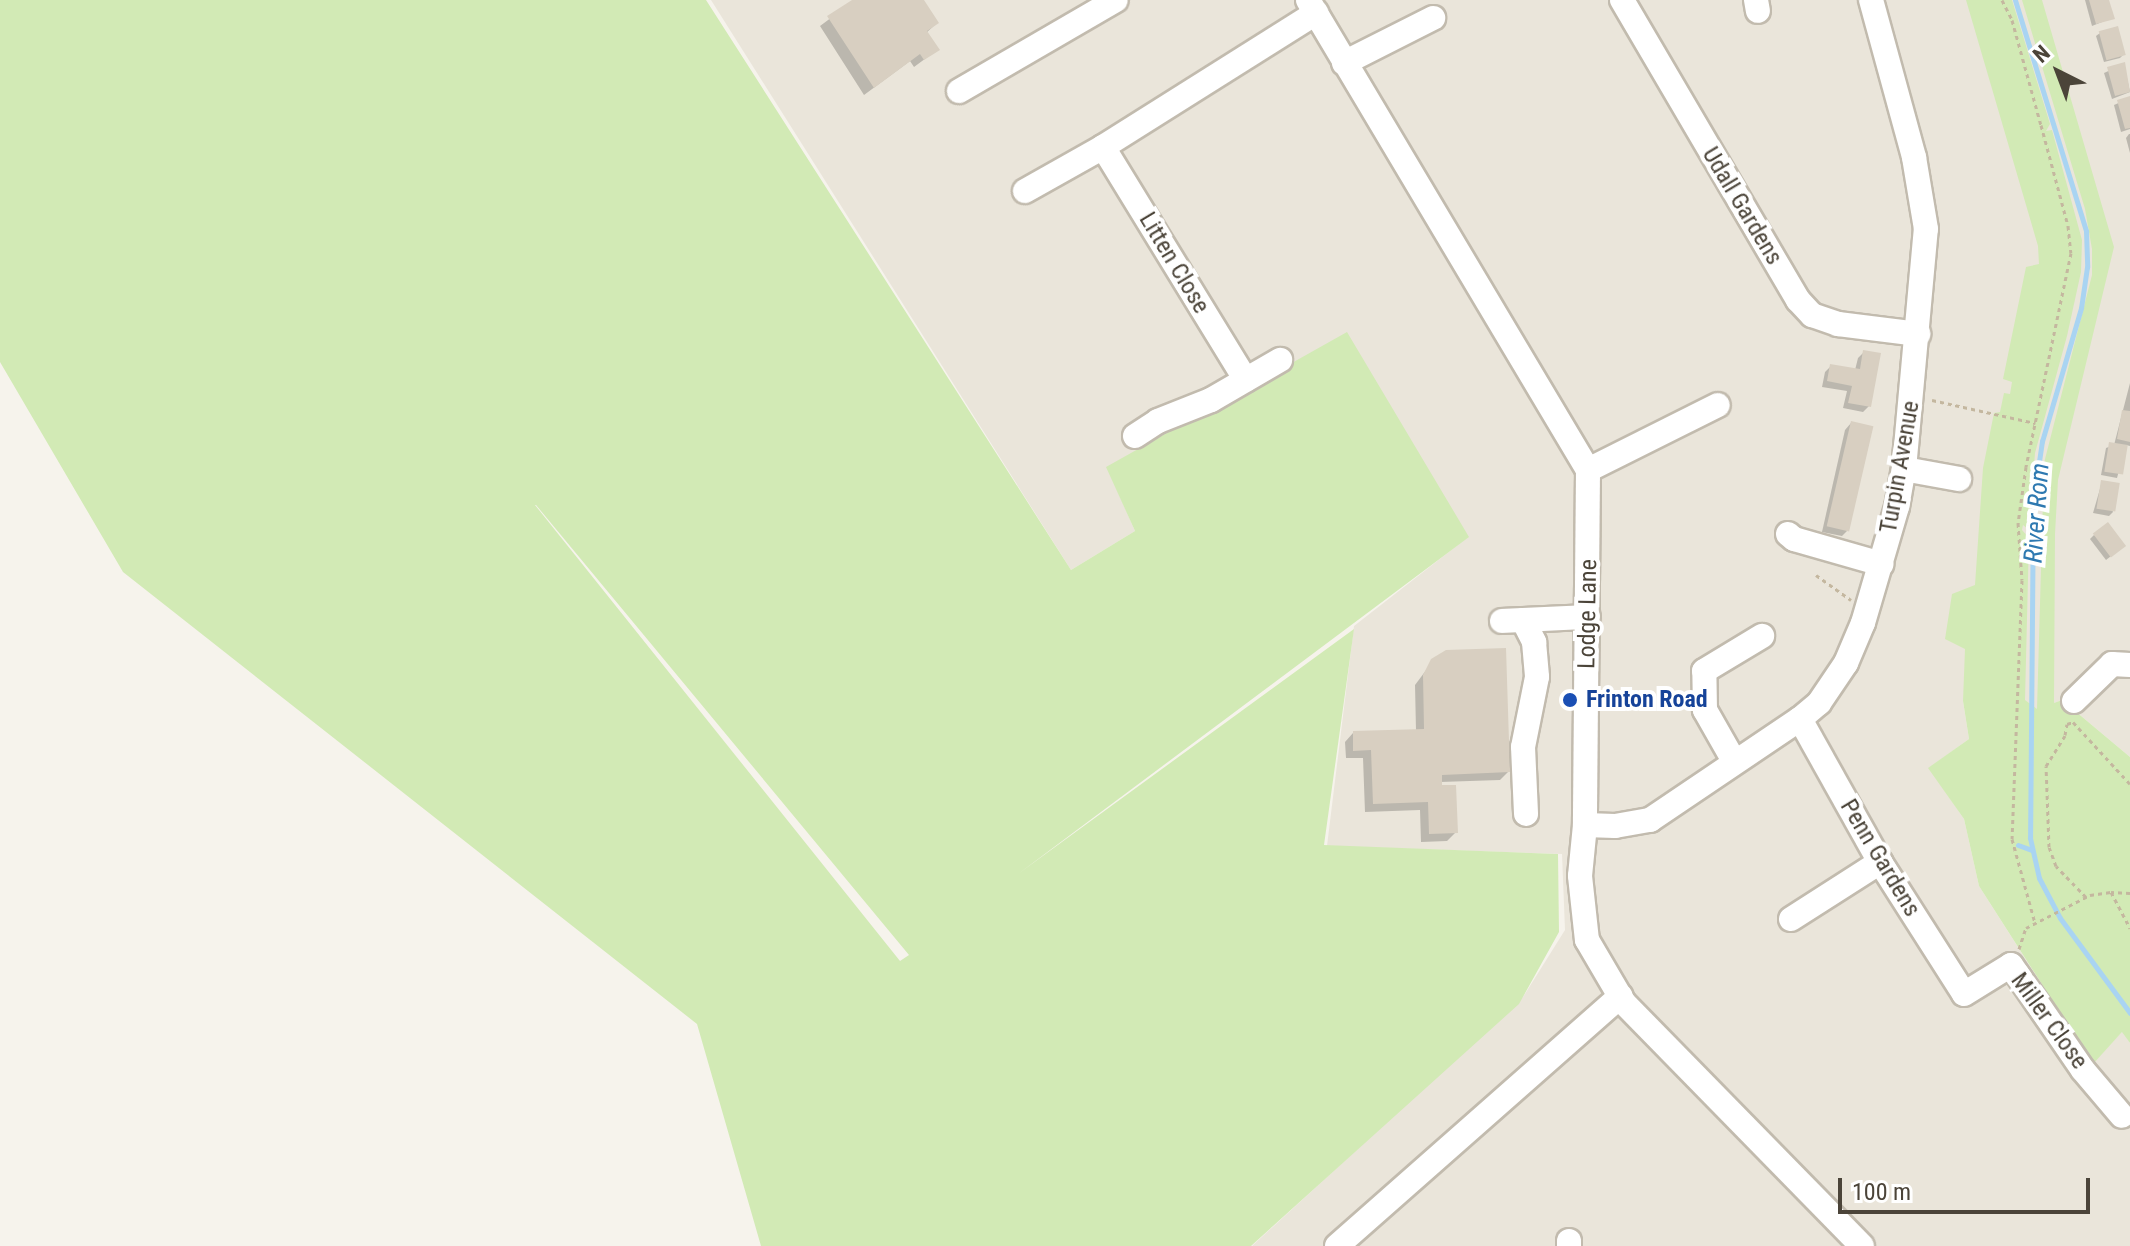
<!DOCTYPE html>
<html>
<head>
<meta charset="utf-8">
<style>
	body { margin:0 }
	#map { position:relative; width:2130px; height:1246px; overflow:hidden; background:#f6f3ec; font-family:"Roboto Condensed",sans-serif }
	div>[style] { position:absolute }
	.residential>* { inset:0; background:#eae5da }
	.green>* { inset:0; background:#d2eab5 }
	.shadow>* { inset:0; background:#0003 }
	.stream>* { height:5px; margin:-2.5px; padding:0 2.5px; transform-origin:2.5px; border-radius:2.5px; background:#a9d4f2 }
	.building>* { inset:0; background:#d8cfc1; transform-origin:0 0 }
	.path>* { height:3px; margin-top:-1.5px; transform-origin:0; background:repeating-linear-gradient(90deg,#c4b79f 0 4px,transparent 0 8px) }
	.roads { filter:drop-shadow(2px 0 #c2bbae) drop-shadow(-2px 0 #c2bbae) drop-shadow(0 2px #c2bbae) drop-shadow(0 -2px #c2bbae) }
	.minor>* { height:24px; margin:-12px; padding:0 12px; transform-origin:12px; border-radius:12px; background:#fff }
	.dots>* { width:22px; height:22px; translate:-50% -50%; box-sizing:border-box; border:4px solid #fff; border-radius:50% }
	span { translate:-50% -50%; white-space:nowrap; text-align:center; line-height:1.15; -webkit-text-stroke:8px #fff; paint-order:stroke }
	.street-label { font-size:24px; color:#4b4439 }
	.transit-label { font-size:24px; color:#164399; font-weight:700 }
	.left { translate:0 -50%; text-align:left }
	.water-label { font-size:26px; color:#2e79b1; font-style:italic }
	.north { position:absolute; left:2018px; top:32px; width:80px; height:80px; -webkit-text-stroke:6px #fff; paint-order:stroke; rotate:318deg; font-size:22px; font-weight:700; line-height:32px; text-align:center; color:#4b4439 }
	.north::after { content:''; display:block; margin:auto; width:28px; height:36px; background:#4b4439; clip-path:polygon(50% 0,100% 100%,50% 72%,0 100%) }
	.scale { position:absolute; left:1838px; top:1178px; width:252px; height:36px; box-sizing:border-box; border:4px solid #4b4439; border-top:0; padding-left:10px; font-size:24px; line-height:28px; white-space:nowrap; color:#4b4439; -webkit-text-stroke:6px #fff; paint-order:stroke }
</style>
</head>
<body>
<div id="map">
	<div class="residential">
		<div style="clip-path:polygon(711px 0,2130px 0,2130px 757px,2062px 700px,2037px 710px,1963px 701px,1969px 739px,1929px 768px,1964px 819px,1979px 886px,2092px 1063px,2123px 1031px,2130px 1043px,2130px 1246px,1252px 1246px,1523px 997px,1565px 930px,1562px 854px,1327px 846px,1354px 626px,1468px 537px,1107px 467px,1135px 531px,1071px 570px)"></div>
	</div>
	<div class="green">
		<div style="clip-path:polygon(evenodd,0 0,706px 0,1071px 570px,1135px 531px,1106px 467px,1347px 332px,1469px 537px,1018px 874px,1354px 629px,1324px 845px,1558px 854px,1559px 932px,1519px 1004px,1251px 1246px,761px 1246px,697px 1024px,123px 572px,0 362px,0 0,535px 505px,536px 505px,909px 955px,900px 961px,535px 505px)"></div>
		<div style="clip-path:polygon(1966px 0,2012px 0,2050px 124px,2046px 131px,2052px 130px,2082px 240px,2081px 272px,2067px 336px,2035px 453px,2029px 530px,2023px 525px,2022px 530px,2029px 538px,2025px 700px,2037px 709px,2044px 463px,2092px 275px,2092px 249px,2085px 209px,2022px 0,2042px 0,2114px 247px,2058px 480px,2055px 534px,2054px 703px,2062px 700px,2130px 757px,2130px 1043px,2122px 1032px,2093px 1064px,1979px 886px,1964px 819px,1928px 768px,1969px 739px,1963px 701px,1965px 649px,1945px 639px,1952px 594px,1975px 585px,1983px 468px,1994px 413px,2000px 412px,2004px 393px,2010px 394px,2012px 382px,2003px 379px,2026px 267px,2039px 264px,2038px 246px)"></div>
	</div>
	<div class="shadow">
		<div style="clip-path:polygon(855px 0,922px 0,937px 23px,926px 33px,937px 50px,914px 67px,910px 61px,864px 95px,820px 26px)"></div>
		<div style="clip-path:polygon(2085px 0,2107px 0,2112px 18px,2092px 26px)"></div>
		<div style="clip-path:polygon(2100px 33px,2124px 54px,2120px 58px,2104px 62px,2096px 36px)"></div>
		<div style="clip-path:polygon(2124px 64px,2130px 92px,2112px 99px,2104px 73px)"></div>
		<div style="clip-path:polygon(2130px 98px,2130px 129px,2121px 132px,2114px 105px)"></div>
		<div style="clip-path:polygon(2129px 134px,2130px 134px,2130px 153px,2126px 138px)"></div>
		<div style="clip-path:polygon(1864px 352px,1869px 406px,1863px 412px,1843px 408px,1847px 391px,1822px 387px,1825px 372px,1831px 366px,1855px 370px,1858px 358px)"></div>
		<div style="clip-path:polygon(2130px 383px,2130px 446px,2126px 445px,2117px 478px,2101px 475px,2106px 448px,2114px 445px)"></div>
		<div style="clip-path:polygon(1851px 423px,1848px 530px,1842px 536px,1822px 532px,1845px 430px)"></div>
		<div style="clip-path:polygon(2102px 482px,2113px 512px,2109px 516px,2093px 513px)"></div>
		<div style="clip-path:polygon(2094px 535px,2120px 549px,2106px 560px,2090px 539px)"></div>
		<div style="clip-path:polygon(1433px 661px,1508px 772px,1500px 780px,1440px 782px,1456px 832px,1447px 841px,1421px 842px,1420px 810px,1365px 812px,1363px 758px,1346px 758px,1345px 742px,1353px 733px,1416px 731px,1415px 685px)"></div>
	</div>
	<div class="stream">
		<div style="left:2015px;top:0;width:242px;rotate:72.9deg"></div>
		<div style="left:2086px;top:231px;width:36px;rotate:88deg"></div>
		<div style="left:2087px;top:267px;width:41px;rotate:98.3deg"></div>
		<div style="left:2081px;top:308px;width:139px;rotate:106.3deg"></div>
		<div style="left:2042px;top:441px;width:62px;rotate:98.4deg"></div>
		<div style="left:2033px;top:502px;width:336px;rotate:90.5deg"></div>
		<div style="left:2030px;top:838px;width:41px;rotate:77.3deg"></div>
		<div style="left:2039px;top:878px;width:45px;rotate:62.3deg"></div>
		<div style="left:2060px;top:918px;width:118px;rotate:53.6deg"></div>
		<div style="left:2018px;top:845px;width:15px;rotate:20deg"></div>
	</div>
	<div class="building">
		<div style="clip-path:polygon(852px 0,924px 0,939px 23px,927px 31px,940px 50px,924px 60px,920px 54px,874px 88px,827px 16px)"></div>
		<div style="clip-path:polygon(2089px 0,2109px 0,2115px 19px,2096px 24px)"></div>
		<div style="left:2118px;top:26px;width:30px;height:20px;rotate:75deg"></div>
		<div style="clip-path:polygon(2125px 62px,2130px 92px,2115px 96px,2107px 67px)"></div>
		<div style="clip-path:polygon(2130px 96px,2130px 128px,2125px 129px,2117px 100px)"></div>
		<div style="clip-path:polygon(1863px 350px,1881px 353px,1871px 407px,1848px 403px,1852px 386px,1827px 381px,1830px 364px,1860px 369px)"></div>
		<div style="clip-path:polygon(2122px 410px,2130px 411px,2130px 442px,2117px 439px)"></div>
		<div style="left:1851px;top:421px;width:23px;height:108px;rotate:13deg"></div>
		<div style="left:2109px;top:442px;width:19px;height:30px;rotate:9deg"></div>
		<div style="left:2101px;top:480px;width:19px;height:29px;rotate:9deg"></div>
		<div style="left:2108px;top:522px;width:30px;height:19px;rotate:53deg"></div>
		<div style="clip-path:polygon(1506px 648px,1510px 772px,1442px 775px,1442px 785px,1456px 785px,1458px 833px,1429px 834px,1428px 802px,1373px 804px,1371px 750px,1353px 751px,1353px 731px,1424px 729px,1423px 675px,1431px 659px,1446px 650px)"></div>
	</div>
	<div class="path">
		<div style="left:2002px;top:0;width:22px;rotate:63deg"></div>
		<div style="left:2012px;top:20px;width:109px;rotate:74.6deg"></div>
		<div style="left:2041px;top:125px;width:105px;rotate:75deg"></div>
		<div style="left:2068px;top:226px;width:27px;rotate:84deg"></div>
		<div style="left:2071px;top:253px;width:219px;rotate:101.9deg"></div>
		<div style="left:2026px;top:467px;width:57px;rotate:98.1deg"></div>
		<div style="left:2018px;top:523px;width:57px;rotate:86deg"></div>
		<div style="left:2022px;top:580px;width:259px;rotate:92.2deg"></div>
		<div style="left:2012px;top:839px;width:87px;rotate:74.7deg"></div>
		<div style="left:1932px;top:400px;width:106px;rotate:12.6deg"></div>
		<div style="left:1816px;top:575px;width:43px;rotate:35.5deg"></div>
		<div style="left:2130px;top:893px;width:19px;rotate:-177deg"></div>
		<div style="left:2111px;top:892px;width:41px;rotate:62.2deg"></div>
		<div style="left:2086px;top:897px;width:43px;rotate:-134.1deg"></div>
		<div style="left:2056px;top:866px;width:20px;rotate:-110deg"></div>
		<div style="left:2049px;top:847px;width:81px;rotate:-92.1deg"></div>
		<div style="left:2046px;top:766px;width:36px;rotate:-58deg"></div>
		<div style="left:2065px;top:735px;width:11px;rotate:-80deg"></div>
		<div style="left:2067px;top:724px;width:6px;rotate:-18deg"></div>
		<div style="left:2073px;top:722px;width:84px;rotate:47.4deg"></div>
		<div style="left:2019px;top:949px;width:22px;rotate:-72deg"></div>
		<div style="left:2026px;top:928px;width:72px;rotate:-27.3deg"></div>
		<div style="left:2090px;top:895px;width:21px;rotate:-8deg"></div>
	</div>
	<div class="roads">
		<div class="minor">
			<div style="left:1308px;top:0;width:547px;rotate:59.22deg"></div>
			<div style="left:1588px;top:470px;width:355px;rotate:90.5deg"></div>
			<div style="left:1585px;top:825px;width:51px;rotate:95.6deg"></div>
			<div style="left:1580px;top:876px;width:64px;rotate:83.8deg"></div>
			<div style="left:1587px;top:940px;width:73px;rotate:59.6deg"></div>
			<div style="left:1624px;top:1003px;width:340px;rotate:45.6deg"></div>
			<div style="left:1622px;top:0;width:348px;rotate:59.6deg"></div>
			<div style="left:1798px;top:300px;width:21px;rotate:47deg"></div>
			<div style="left:1812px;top:315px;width:28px;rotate:19deg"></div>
			<div style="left:1838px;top:324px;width:81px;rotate:7.1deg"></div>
			<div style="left:1756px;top:0;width:11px;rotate:80deg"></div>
			<div style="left:1344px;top:63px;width:100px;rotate:-26.8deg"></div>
			<div style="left:959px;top:91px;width:181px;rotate:-30.1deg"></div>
			<div style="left:1103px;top:147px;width:273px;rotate:58.5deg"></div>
			<div style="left:1025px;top:191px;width:90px;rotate:-29.4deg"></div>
			<div style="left:1103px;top:147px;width:252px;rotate:-32.2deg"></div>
			<div style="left:1135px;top:436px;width:27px;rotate:-33deg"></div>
			<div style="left:1158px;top:421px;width:57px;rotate:-21.6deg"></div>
			<div style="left:1211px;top:400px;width:80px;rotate:-30.1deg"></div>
			<div style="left:1904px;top:469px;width:56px;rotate:10.3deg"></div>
			<div style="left:1588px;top:470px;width:145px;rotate:-26.6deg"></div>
			<div style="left:1788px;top:534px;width:8px;rotate:40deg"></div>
			<div style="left:1794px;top:539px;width:91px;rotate:16deg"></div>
			<div style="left:1523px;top:620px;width:25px;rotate:63deg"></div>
			<div style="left:1534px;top:642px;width:35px;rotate:85deg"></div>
			<div style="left:1537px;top:677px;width:71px;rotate:101.3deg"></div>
			<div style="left:1523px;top:747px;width:67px;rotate:87.4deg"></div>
			<div style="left:1502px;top:621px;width:86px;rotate:-2.7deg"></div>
			<div style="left:2074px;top:701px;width:53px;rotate:-44.2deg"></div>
			<div style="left:2112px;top:664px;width:18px;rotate:3deg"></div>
			<div style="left:1800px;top:719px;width:164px;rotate:60.8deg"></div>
			<div style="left:1880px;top:862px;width:156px;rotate:57.5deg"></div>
			<div style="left:1964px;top:994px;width:55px;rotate:-31.7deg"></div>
			<div style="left:2011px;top:965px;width:127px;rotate:55.6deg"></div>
			<div style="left:2083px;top:1070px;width:60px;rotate:49.7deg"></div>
			<div style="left:1734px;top:761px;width:59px;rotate:-119.6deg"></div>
			<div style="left:1705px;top:710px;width:39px;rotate:-91deg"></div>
			<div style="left:1704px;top:671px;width:68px;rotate:-31.1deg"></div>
			<div style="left:1585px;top:825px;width:30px;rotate:2deg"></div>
			<div style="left:1615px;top:826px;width:36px;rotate:-10deg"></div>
			<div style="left:1650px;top:820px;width:181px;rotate:-34deg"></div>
			<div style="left:1800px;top:719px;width:25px;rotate:-40deg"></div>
			<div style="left:1819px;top:703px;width:48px;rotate:-56deg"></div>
			<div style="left:1846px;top:663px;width:43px;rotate:-67deg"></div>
			<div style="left:1863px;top:623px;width:121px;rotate:-73.7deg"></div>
			<div style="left:1897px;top:507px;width:39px;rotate:-80deg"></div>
			<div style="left:1904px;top:469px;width:241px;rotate:-84.8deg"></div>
			<div style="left:1926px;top:229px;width:73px;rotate:-99.5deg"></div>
			<div style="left:1914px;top:157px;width:163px;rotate:-105.3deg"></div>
			<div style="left:1791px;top:919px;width:106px;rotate:-32.6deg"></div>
			<div style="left:1569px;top:1241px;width:5px;rotate:90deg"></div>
			<div style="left:1337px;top:1246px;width:378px;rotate:-41.4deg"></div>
		</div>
	</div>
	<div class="dots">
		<div style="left:1570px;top:700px;background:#1a4fb4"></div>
	</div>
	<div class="street-label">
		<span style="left:1742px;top:206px;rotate:59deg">Udall Gardens</span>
		<span style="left:1174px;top:263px;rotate:59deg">Litten Close</span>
		<span style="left:1900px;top:467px;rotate:-80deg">Turpin Avenue</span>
		<span style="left:1588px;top:614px;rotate:-89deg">Lodge Lane</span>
		<span style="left:1880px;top:858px;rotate:59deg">Penn Gardens</span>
		<span style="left:2049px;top:1021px;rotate:54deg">Miller Close</span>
	</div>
	<div class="transit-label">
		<span class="left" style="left:1586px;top:700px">Frinton Road</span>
	</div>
	<div class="water-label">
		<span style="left:2037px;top:513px;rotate:-86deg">River Rom</span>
	</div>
	<div class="north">N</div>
	<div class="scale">100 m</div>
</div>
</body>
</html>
